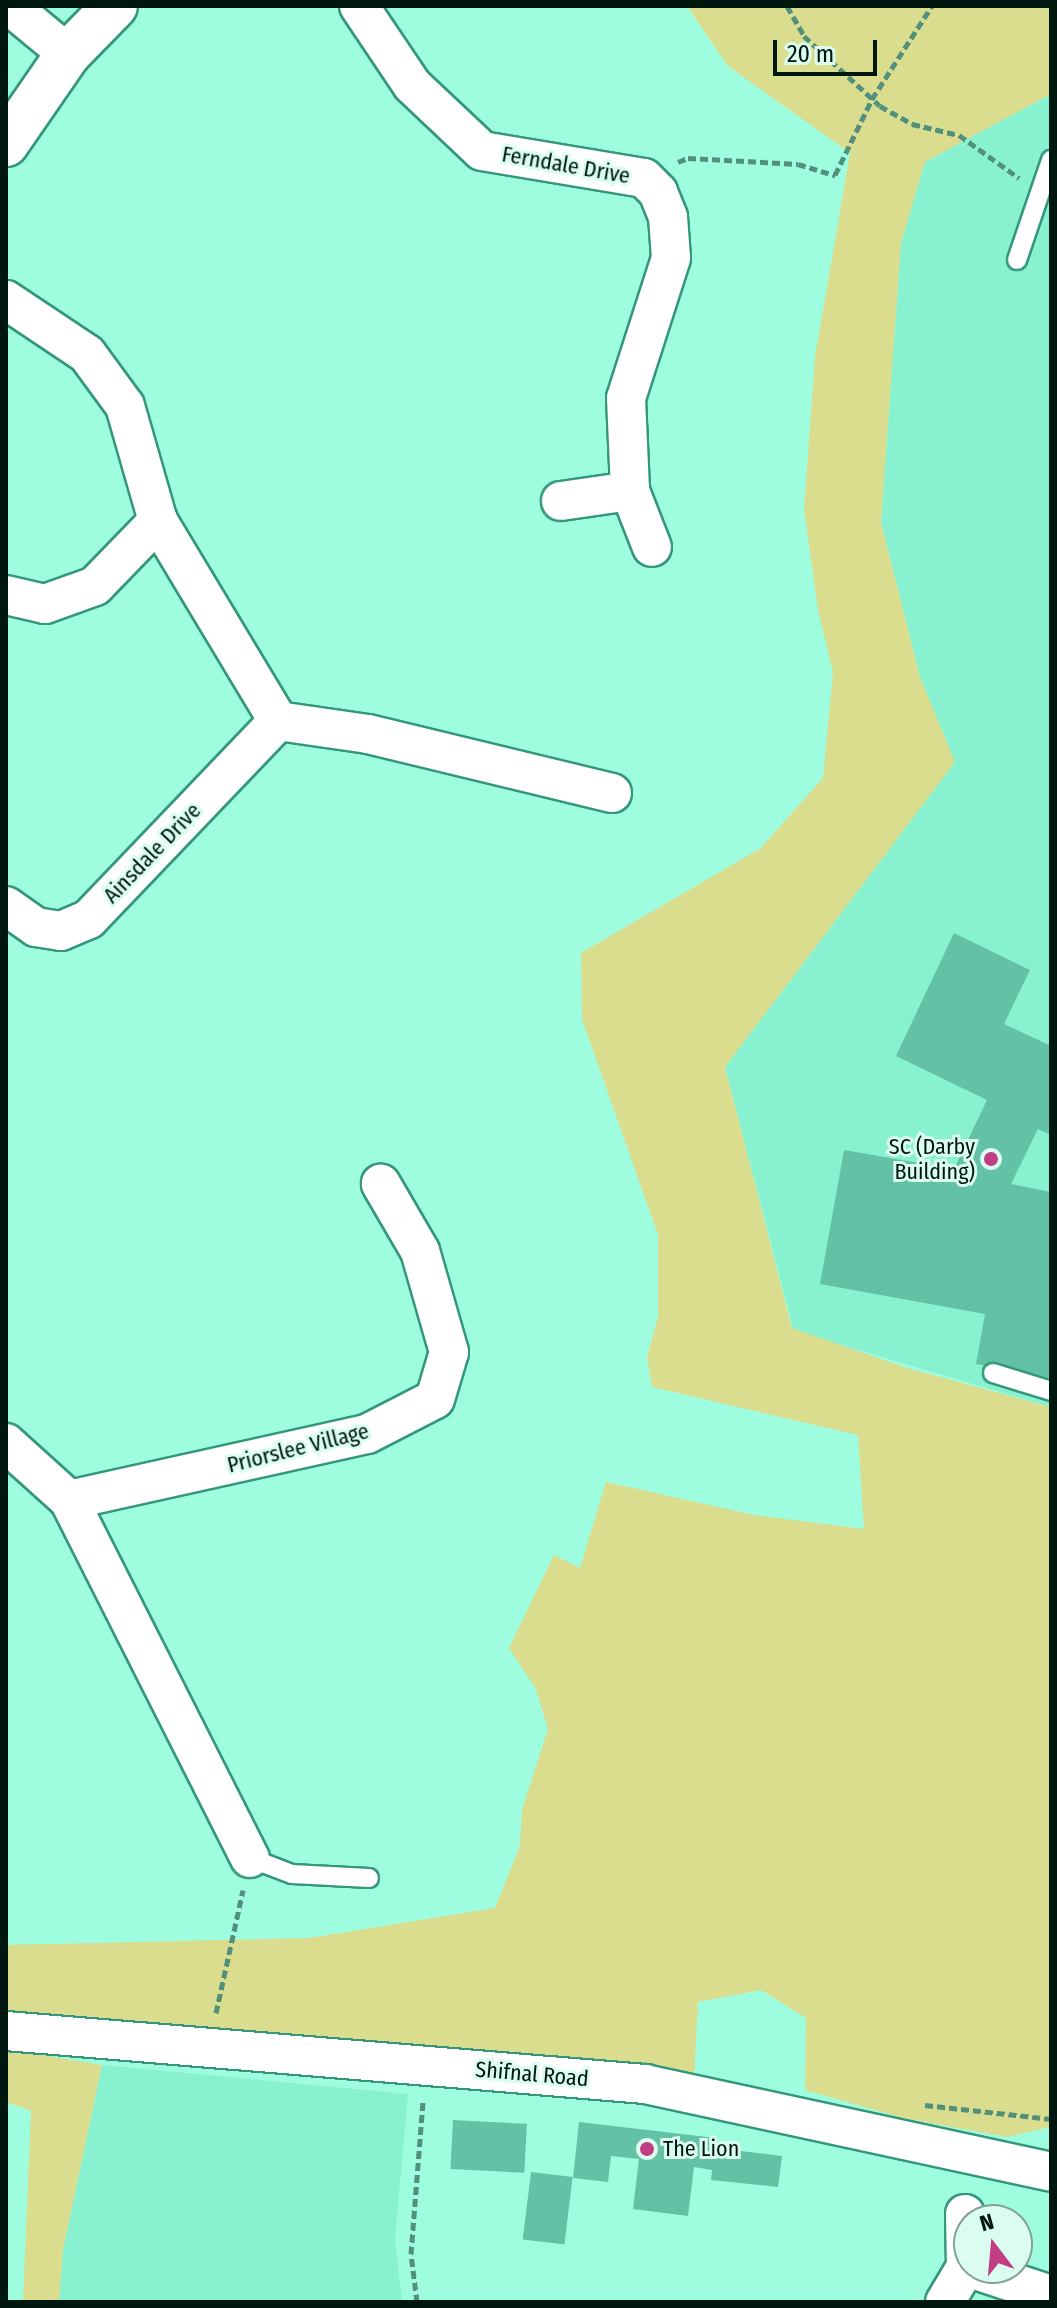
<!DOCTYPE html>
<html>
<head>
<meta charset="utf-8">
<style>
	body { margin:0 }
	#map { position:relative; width:1057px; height:2308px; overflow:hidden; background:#9efdde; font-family:"Fira Sans Condensed",sans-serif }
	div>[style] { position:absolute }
	.built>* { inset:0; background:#88f1d0 }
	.green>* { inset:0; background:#d9dd8d }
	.building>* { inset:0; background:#63c2a5; transform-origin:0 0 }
	.path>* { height:5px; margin-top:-2.5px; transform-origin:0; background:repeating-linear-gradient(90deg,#53907c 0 8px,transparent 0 12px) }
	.roads { filter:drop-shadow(2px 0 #34977b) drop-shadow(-2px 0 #34977b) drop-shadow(0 2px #34977b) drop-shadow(0 -2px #34977b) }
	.lane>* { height:18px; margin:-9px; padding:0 9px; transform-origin:9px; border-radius:9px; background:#fff }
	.street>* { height:38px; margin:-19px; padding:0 19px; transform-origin:19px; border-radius:19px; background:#fff }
	.secondary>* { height:44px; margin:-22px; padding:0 22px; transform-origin:22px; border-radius:22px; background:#fff }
	.dots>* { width:22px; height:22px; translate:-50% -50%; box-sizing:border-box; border:4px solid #dafdf0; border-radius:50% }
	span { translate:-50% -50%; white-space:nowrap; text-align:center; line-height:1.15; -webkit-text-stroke:6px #dafdf0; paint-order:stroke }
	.street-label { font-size:22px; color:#00170f }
	.poi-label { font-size:22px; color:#00170f }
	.right { translate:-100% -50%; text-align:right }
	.left { translate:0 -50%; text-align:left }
	.frame { position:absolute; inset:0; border:8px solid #00170f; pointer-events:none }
	.north { position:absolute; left:953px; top:2204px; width:80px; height:80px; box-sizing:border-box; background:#dafdf0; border:2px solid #83a196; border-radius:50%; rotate:344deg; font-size:22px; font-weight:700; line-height:32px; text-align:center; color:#00170f }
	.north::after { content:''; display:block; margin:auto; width:28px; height:36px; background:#c13e84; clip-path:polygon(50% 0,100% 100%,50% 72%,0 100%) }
	.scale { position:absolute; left:773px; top:40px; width:104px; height:36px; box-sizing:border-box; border:4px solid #00170f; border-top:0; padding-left:10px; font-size:24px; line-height:28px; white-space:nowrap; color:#00170f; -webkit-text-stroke:6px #dafdf0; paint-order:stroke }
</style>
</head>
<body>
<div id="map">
	<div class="built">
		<div style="clip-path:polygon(1051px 94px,1051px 1407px,794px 1331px,725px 1067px,955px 762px,920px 677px,881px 522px,901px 243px,925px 162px)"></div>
		<div style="clip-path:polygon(102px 2065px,408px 2094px,395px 2239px,402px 2302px,59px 2302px,63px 2250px)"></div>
	</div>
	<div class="green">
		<div style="clip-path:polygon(687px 6px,1051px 6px,1051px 94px,925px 162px,901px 243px,881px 522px,920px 677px,955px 762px,725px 1067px,792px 1328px,907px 1368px,1051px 1407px,1051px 2127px,1007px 2137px,903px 2118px,805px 2090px,806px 2018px,761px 1990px,698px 2002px,694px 2079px,6px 2013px,6px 1945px,309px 1938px,495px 1908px,520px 1846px,522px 1810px,548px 1729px,536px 1689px,509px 1648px,554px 1555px,580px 1568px,606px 1482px,754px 1515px,864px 1529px,858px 1435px,652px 1387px,647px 1357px,658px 1317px,658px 1235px,582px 1019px,581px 953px,761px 848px,823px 778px,833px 672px,818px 610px,804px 509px,815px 357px,850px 153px,728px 66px)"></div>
		<div style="clip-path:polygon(6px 2049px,102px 2065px,63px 2250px,59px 2302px,23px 2302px,31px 2111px,6px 2102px)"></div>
	</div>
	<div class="building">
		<div style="clip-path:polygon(954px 933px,1030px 970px,1004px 1024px,1051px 1046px,1051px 1135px,1038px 1129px,1011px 1184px,1051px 1192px,1051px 1378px,976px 1364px,985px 1314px,820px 1284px,844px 1150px,954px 1169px,987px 1100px,896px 1056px)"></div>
		<div style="left:453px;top:2120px;width:74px;height:49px;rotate:3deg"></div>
		<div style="clip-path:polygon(579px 2122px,716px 2138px,715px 2148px,782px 2156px,778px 2187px,711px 2180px,712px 2170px,694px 2167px,688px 2216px,633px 2209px,639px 2159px,611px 2156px,608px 2182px,573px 2178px)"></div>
		<div style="left:531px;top:2172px;width:42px;height:68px;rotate:7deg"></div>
	</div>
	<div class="path">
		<div style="left:787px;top:6px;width:34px;rotate:60deg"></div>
		<div style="left:804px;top:36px;width:103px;rotate:42.6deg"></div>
		<div style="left:880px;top:106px;width:37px;rotate:29deg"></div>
		<div style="left:912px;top:124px;width:48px;rotate:13.2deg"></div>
		<div style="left:959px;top:135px;width:74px;rotate:35.6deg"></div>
		<div style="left:678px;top:162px;width:11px;rotate:-22deg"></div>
		<div style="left:688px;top:158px;width:110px;rotate:3.1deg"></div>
		<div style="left:798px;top:164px;width:39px;rotate:17deg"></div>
		<div style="left:835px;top:175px;width:85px;rotate:-64deg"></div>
		<div style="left:872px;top:99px;width:111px;rotate:-57.2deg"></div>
		<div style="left:216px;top:2013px;width:126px;rotate:-77.6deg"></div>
		<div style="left:925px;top:2105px;width:127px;rotate:6.3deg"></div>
		<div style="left:417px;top:2302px;width:48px;rotate:-97.1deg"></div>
		<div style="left:411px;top:2254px;width:152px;rotate:-85.5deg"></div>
	</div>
	<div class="roads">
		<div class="lane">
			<div style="left:1017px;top:260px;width:106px;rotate:-71.2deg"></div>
			<div style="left:993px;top:1373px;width:61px;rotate:17.2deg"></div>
			<div style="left:250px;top:1858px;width:45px;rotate:20.9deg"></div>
			<div style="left:292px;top:1874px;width:77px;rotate:3deg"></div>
		</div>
		<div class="street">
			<div style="left:10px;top:6px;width:75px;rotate:39.6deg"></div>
			<div style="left:359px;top:6px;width:95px;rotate:56.1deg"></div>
			<div style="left:412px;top:85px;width:96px;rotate:43.3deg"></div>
			<div style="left:482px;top:151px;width:164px;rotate:9.5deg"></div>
			<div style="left:644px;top:178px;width:20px;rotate:45deg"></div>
			<div style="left:658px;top:192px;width:27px;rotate:68deg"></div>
			<div style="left:668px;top:217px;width:41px;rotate:85.8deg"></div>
			<div style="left:671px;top:258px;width:147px;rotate:107.8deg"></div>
			<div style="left:626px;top:398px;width:93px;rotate:87.5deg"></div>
			<div style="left:630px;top:491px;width:60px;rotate:68.6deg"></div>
			<div style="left:6px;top:300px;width:97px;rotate:33.7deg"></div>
			<div style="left:87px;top:354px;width:64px;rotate:53.8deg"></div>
			<div style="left:125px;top:406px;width:120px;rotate:74deg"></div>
			<div style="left:561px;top:501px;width:70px;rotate:-8.2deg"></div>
			<div style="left:6px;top:595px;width:40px;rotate:13deg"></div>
			<div style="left:45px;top:604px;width:53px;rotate:-19.8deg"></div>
			<div style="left:95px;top:586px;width:91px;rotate:-45.9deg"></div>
			<div style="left:158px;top:521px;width:233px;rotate:59deg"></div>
			<div style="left:6px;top:906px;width:37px;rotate:35deg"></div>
			<div style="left:36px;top:927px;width:25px;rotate:9deg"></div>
			<div style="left:61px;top:931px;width:30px;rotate:-23deg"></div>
			<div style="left:89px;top:919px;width:274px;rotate:-46.3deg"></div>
			<div style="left:278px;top:721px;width:91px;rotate:8.2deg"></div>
			<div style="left:368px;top:734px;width:251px;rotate:13.6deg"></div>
			<div style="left:6px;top:1443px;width:85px;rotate:42.1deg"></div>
			<div style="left:69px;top:1500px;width:401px;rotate:63.2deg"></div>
			<div style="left:69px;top:1500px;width:305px;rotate:-12.5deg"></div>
			<div style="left:367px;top:1434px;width:76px;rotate:-27.2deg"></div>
			<div style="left:435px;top:1399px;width:49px;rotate:-73.4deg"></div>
			<div style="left:449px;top:1352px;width:105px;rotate:-106deg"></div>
			<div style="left:420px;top:1251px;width:78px;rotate:-120.2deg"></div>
			<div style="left:6px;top:2031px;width:641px;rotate:4.74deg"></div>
			<div style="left:645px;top:2084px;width:415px;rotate:12.2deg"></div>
			<div style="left:966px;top:2267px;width:89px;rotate:18.2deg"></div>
			<div style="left:945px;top:2302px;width:41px;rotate:-59deg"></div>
			<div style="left:966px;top:2267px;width:53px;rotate:-91.1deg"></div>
		</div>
		<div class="secondary">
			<div style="left:6px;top:144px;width:109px;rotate:-55.4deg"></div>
			<div style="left:68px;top:54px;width:67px;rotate:-45.6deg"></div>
		</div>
	</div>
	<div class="dots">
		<div style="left:991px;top:1159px;background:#c13e84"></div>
		<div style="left:647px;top:2149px;background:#c13e84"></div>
	</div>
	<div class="street-label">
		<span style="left:566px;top:165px;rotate:10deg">Ferndale Drive</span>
		<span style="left:152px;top:853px;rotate:-46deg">Ainsdale Drive</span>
		<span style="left:298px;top:1448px;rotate:-14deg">Priorslee Village</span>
		<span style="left:532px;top:2074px;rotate:5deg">Shifnal Road</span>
	</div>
	<div class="poi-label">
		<span class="right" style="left:975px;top:1159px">SC (Darby<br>Building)</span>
		<span class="left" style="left:663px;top:2149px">The Lion</span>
	</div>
	<div class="frame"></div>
	<div class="north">N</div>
	<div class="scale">20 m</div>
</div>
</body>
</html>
